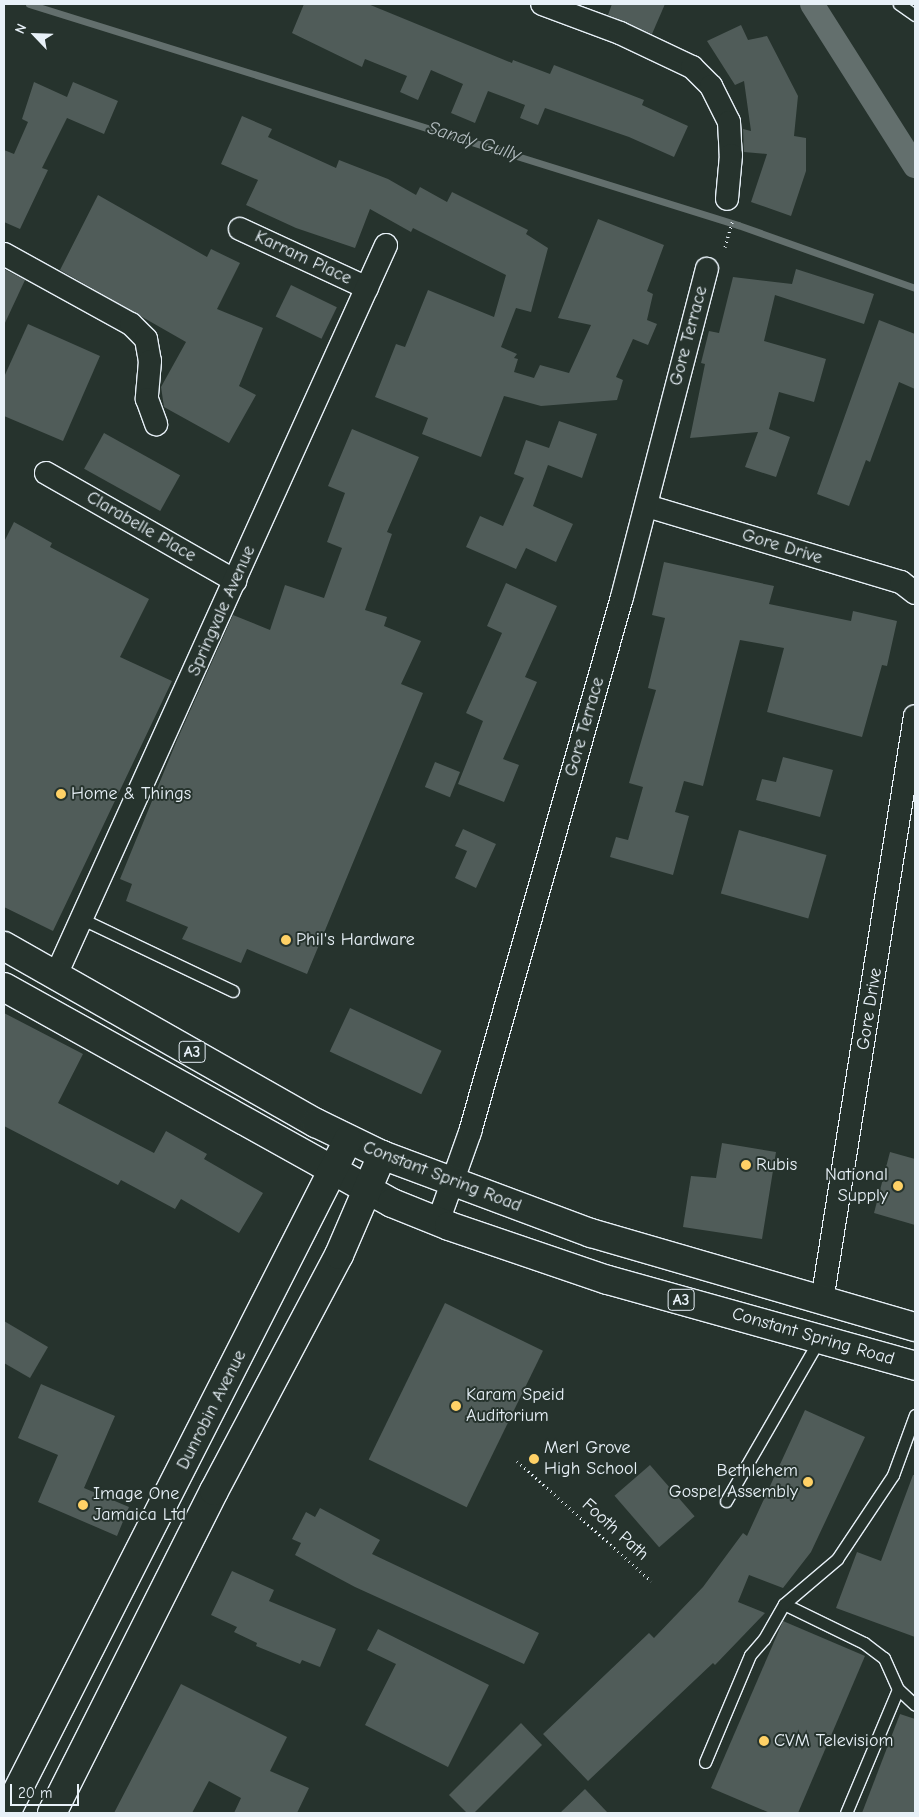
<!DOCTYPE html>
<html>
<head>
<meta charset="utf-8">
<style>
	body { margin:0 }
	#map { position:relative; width:919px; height:1817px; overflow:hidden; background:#26332d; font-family:"Comic Neue",sans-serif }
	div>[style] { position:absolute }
	.stream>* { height:7px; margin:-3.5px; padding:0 3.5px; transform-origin:3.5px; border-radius:3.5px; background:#636f6d }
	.canal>* { height:24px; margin:-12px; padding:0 12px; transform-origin:12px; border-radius:12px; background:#636f6d }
	.building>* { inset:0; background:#505c59; transform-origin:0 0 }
	.path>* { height:3px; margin-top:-1.5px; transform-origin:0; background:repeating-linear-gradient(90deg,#e8f1f8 0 1px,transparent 0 5px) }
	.roads { filter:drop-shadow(1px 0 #e8f1f8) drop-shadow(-1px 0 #e8f1f8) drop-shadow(0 1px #e8f1f8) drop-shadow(0 -1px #e8f1f8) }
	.lane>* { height:11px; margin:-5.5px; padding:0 5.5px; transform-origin:5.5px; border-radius:5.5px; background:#26332d }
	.street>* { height:22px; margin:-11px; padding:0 11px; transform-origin:11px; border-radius:11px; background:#26332d }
	.primary>* { height:28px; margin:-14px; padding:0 14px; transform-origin:14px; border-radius:14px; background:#26332d }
	.highway>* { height:28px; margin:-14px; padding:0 14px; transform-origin:14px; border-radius:14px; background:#26332d }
	.dots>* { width:14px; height:14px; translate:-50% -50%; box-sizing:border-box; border:2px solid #26332d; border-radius:50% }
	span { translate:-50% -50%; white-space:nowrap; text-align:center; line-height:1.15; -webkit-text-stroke:4px #26332d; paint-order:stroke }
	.shield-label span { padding:1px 4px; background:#26332d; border:1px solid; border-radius:4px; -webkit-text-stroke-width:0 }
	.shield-label { font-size:16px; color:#e8f1f8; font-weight:700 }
	.street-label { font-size:18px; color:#e8f1f8 }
	.poi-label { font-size:18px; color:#e8f1f8 }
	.left { translate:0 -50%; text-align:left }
	.right { translate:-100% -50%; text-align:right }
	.water-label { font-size:19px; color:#b3bdc0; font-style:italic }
	.frame { position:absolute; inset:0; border:5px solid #e8f1f8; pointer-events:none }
	.north { position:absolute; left:10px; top:10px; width:50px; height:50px; -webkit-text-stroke:4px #26332d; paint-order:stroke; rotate:294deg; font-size:14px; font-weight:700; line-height:20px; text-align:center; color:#e8f1f8 }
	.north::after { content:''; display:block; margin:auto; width:18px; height:22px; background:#e8f1f8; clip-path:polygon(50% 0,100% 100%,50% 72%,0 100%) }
	.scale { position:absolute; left:10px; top:1784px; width:69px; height:22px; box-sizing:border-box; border:2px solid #e8f1f8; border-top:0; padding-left:6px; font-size:15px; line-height:18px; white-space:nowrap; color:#e8f1f8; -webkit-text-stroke:4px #26332d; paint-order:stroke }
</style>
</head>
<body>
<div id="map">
	<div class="stream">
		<div style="left:29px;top:4px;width:743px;rotate:17.31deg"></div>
		<div style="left:738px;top:225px;width:188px;rotate:19.6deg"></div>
	</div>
	<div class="canal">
		<div style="left:812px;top:4px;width:192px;rotate:57.6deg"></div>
	</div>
	<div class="building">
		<div style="clip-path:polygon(304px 4px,368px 4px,512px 63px,513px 60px,550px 74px,554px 65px,644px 100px,642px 105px,688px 126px,674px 157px,629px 137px,545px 108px,538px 125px,520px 118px,525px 105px,488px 91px,475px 123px,451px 113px,463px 84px,431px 70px,418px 100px,400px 92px,407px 76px,365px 59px,362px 67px,292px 33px)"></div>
		<div style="clip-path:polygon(612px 4px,665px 4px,652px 34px,608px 15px)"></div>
		<div style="clip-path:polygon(741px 25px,748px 40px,767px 36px,798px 96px,794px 136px,806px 138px,806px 171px,791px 216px,751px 202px,767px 154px,744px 152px,743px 129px,751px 131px,744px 81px,735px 85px,707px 41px)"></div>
		<div style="clip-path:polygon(34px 82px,67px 97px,73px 82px,118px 101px,104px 134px,67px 118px,42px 168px,48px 170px,20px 229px,4px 222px,4px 150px,14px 154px,28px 122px,22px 119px)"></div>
		<div style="clip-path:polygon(242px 116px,272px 129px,268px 137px,336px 168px,339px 160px,388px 179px,416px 195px,420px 187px,447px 202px,452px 192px,528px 230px,526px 234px,548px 248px,531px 312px,516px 308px,501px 347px,517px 354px,514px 358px,518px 359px,514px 372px,534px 378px,540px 365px,569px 373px,591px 325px,558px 318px,598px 219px,664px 245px,647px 291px,653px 294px,647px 320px,657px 324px,648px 345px,633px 339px,616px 377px,623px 380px,617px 400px,541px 406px,504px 396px,481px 457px,422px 434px,428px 418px,375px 397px,396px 344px,405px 347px,428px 290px,494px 317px,506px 275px,413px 228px,411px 232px,370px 209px,355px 248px,296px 228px,246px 205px,258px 180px,221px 164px)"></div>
		<div style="clip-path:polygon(98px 195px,207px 257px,211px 249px,240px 263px,217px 309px,263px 328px,239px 386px,256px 395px,229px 443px,164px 407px,161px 387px,186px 342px,60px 270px)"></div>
		<div style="clip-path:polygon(4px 269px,25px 280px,4px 325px)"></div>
		<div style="clip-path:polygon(796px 269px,874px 294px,864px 324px,775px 295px,764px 341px,826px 359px,814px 402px,779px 392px,769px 429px,790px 437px,776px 477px,745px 467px,758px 432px,690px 438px,705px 364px,701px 363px,709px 331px,719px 333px,733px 277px,792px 284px)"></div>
		<div style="left:291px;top:285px;width:51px;height:35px;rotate:26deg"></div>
		<div style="clip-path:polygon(879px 320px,915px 334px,915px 389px,899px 382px,870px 462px,866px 460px,849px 506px,817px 494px)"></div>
		<div style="clip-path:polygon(28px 324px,100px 356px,63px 441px,4px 416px,4px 377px)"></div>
		<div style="clip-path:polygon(559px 421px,597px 434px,582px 478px,548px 465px,533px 506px,573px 524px,556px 562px,526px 548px,516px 569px,466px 547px,480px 516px,503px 526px,524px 478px,514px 474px,526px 440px,549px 448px)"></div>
		<div style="clip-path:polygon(352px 429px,419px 457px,387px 532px,392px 534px,365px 610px,387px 617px,384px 626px,421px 641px,401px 684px,423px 693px,307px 974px,247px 949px,241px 963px,182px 939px,188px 927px,126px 901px,132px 884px,120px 879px,177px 740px,233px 615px,270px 630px,285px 585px,324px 598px,342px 548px,327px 542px,345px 493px,328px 486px)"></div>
		<div style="left:104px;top:433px;width:87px;height:41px;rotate:29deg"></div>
		<div style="clip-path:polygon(14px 522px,52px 543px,50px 547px,149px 599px,120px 657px,172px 681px,53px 931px,4px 907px,4px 542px)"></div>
		<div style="clip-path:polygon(664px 562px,774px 586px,769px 604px,851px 621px,853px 611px,897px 621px,887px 666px,882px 665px,862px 737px,767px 712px,784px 648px,740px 640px,703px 786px,684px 781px,675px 812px,689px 816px,673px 875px,610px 857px,616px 837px,628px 840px,643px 787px,629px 783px,656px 690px,648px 688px,665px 618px,652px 615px)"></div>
		<div style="clip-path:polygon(506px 583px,557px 606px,525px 677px,537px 682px,503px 759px,519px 765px,504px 802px,458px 784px,483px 721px,466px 713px,502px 633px,487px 626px)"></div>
		<div style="clip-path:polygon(783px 757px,833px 770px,820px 817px,756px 800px,762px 779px,776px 782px)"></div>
		<div style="left:435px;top:762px;width:27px;height:27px;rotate:22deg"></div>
		<div style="clip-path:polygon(463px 829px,496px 844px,476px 888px,455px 878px,467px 851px,455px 846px)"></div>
		<div style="left:739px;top:830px;width:91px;height:66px;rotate:16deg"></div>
		<div style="left:350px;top:1008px;width:101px;height:48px;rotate:25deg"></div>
		<div style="clip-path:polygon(4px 1013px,83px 1054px,58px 1103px,154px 1153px,166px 1131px,207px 1154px,204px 1159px,263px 1193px,239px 1233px,181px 1199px,175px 1209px,121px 1180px,118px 1185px,4px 1126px)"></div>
		<div style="clip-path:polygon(722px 1143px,776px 1152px,762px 1239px,683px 1227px,691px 1176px,716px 1178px)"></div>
		<div style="clip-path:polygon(890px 1152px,915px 1159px,915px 1225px,874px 1213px)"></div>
		<div style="left:445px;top:1303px;width:109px;height:174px;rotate:26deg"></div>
		<div style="clip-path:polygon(4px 1321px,48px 1347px,30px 1378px,4px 1363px)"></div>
		<div style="clip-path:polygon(41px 1384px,115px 1416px,84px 1488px,129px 1507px,117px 1536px,38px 1502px,58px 1455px,18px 1438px)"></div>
		<div style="clip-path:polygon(805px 1410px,865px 1437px,811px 1552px,783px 1588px,749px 1575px,738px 1602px,765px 1613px,715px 1665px,713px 1663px,588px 1781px,543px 1734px,649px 1633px,654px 1638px,703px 1587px,743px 1533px,747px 1536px)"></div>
		<div style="left:650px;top:1465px;width:68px;height:47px;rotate:49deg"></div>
		<div style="clip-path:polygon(913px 1475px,915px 1475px,915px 1637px,836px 1608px,857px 1552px,881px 1561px)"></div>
		<div style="clip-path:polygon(320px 1508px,380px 1540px,372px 1554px,539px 1633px,524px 1664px,355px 1587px,295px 1555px,301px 1543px,292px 1539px,306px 1512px,315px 1517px)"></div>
		<div style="clip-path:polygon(232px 1571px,274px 1590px,269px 1601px,336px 1629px,320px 1667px,302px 1660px,300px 1664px,256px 1646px,257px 1643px,234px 1632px,237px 1627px,211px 1615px)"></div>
		<div style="clip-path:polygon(783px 1621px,865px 1656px,798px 1813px,770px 1813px,711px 1788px)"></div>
		<div style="clip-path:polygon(378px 1629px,489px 1685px,448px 1767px,365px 1725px,396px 1664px,367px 1650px)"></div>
		<div style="clip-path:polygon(181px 1684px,287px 1737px,270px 1771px,309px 1788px,297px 1813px,234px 1813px,241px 1798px,209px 1781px,192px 1813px,114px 1813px)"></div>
		<div style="clip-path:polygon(900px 1714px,915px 1719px,915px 1813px,862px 1813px)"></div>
		<div style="clip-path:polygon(521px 1723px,542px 1745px,474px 1813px,467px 1813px,449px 1795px)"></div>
		<div style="clip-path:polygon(585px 1789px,608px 1813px,560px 1813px)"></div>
	</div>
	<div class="path">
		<div style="left:725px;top:247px;width:29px;rotate:-74deg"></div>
		<div style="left:517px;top:1461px;width:180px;rotate:41.8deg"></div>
	</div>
	<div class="roads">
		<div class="lane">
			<div style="left:899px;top:4px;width:19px;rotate:35deg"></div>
			<div style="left:82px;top:919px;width:167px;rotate:25.5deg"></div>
			<div style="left:726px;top:1501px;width:188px;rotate:-60deg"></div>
			<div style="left:784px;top:1604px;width:89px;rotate:26deg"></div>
			<div style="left:864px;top:1643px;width:25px;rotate:37deg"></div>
			<div style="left:884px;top:1658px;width:34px;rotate:66deg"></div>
			<div style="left:898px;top:1689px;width:23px;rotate:43deg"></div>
			<div style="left:705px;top:1762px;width:116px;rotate:-67.2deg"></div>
			<div style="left:750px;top:1655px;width:21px;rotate:-49deg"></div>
			<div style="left:764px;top:1639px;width:40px;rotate:-60.3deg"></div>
			<div style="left:784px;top:1604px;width:70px;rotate:-40.3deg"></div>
			<div style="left:837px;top:1559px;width:101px;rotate:-56.3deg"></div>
			<div style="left:893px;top:1475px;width:64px;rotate:-69.9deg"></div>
			<div style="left:846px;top:1813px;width:134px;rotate:-67.2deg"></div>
		</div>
		<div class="street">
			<div style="left:542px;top:4px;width:83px;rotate:20.4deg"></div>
			<div style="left:620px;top:33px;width:80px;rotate:25.3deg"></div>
			<div style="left:692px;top:67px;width:27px;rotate:45deg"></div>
			<div style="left:711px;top:86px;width:40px;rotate:63.4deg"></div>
			<div style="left:729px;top:122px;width:33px;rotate:87deg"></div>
			<div style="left:731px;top:155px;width:44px;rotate:95.2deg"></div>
			<div style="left:240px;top:229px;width:140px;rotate:24.9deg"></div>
			<div style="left:4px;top:254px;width:145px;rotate:28.9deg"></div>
			<div style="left:131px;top:324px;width:21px;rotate:45deg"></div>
			<div style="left:146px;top:339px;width:22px;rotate:80deg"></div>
			<div style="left:150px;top:361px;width:38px;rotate:95deg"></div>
			<div style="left:147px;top:399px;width:27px;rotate:70deg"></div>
			<div style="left:46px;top:473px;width:218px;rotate:29.7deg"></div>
			<div style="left:647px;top:506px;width:265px;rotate:16.7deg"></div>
			<div style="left:901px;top:582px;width:18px;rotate:38deg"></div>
			<div style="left:56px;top:975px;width:801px;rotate:-65.67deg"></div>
			<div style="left:438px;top:1222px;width:96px;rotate:-70.4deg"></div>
			<div style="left:470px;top:1132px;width:556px;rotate:-74.14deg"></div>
			<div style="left:622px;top:597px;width:339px;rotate:-75.5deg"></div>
			<div style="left:822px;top:1301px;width:592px;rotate:-80.97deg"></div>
		</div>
		<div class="primary">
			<div style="left:4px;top:946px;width:359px;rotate:29.6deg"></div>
			<div style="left:316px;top:1123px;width:73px;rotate:25.9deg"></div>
			<div style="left:382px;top:1155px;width:223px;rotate:20.5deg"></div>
			<div style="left:591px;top:1233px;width:337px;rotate:16.2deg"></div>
			<div style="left:4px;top:987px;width:444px;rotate:29.1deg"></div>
			<div style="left:392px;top:1203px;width:61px;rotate:22deg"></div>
			<div style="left:449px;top:1226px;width:168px;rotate:18.8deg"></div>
			<div style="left:608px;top:1280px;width:319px;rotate:15.6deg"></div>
		</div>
		<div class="highway">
			<div style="left:6px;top:1813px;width:755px;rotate:-63.06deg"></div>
			<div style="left:52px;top:1813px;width:360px;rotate:-63.3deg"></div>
			<div style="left:214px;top:1491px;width:267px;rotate:-62.1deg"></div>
			<div style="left:339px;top:1255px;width:109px;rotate:-66.7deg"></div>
		</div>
	</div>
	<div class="dots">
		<div style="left:61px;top:794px;background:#ffd166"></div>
		<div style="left:286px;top:940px;background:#ffd166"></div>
		<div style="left:746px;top:1165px;background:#ffd166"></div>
		<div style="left:898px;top:1186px;background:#ffd166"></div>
		<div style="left:456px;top:1406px;background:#ffd166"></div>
		<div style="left:534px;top:1459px;background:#ffd166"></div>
		<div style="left:808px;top:1482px;background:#ffd166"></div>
		<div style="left:83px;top:1505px;background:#ffd166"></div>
		<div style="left:764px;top:1741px;background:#ffd166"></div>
	</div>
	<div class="shield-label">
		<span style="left:192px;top:1052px">A3</span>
		<span style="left:681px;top:1300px">A3</span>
	</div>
	<div class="street-label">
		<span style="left:303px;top:258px;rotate:25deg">Karram Place</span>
		<span style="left:689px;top:336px;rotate:-75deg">Gore Terrace</span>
		<span style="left:141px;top:527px;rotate:30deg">Clarabelle Place</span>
		<span style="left:782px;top:547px;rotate:17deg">Gore Drive</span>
		<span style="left:222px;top:611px;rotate:-66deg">Springvale Avenue</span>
		<span style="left:585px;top:727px;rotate:-74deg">Gore Terrace</span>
		<span style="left:870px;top:1009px;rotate:-81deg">Gore Drive</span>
		<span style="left:442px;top:1177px;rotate:21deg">Constant Spring Road</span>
		<span style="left:813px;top:1337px;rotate:16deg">Constant Spring Road</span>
		<span style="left:212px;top:1410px;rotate:-63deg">Dunrobin Avenue</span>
		<span style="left:615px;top:1530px;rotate:42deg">Footh Path</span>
	</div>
	<div class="poi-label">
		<span class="left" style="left:71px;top:794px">Home &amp; Things</span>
		<span class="left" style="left:296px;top:940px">Phil's Hardware</span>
		<span class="left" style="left:756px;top:1165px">Rubis</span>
		<span class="right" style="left:888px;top:1186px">National<br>Supply</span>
		<span class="left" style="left:466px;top:1406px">Karam Speid<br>Auditorium</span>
		<span class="left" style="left:544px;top:1459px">Merl Grove<br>High School</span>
		<span class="right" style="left:798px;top:1482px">Bethlehem<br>Gospel Assembly</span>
		<span class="left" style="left:93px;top:1505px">Image One<br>Jamaica Ltd</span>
		<span class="left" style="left:774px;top:1741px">CVM Televisiom</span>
	</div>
	<div class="water-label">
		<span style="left:474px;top:142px;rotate:17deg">Sandy Gully</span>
	</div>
	<div class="frame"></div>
	<div class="north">N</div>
	<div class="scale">20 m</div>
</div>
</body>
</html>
